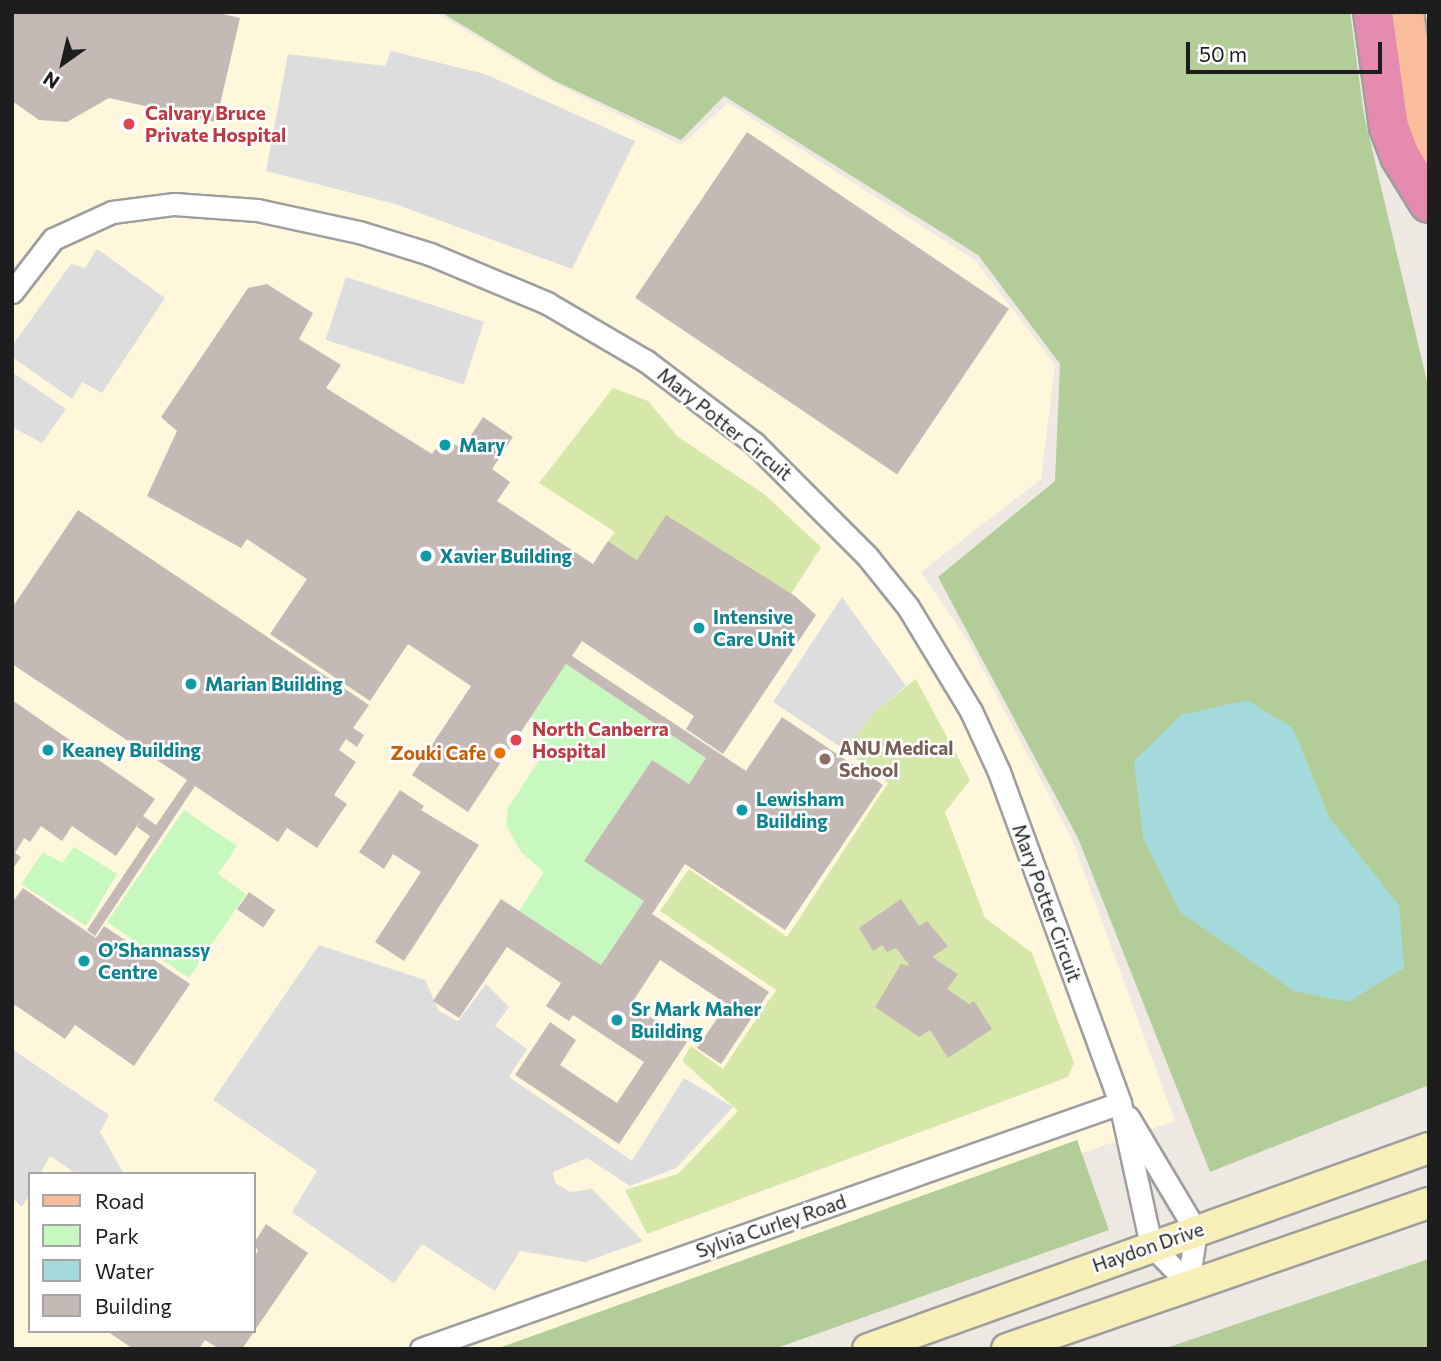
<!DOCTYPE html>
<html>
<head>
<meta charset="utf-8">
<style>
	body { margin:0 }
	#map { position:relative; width:1441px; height:1361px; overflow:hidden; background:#eee8e3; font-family:Commissioner,sans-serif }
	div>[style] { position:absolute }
	.education>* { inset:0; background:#fef7db }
	.grass>* { inset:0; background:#d5e8a9 }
	.forest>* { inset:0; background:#b3cd98 }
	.park>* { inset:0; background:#c7f8c0 }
	.parking>* { inset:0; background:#ddd; transform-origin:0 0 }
	.water>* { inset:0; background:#a4dadb }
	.building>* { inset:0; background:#c5b9b6; transform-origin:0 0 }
	.roads { filter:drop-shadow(2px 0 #9e9e9e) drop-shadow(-2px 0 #9e9e9e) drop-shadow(0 2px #9e9e9e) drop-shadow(0 -2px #9e9e9e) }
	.minor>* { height:21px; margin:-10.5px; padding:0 10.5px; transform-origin:10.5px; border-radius:10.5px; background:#fff }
	.secondary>* { height:30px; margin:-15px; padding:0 15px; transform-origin:15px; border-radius:15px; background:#f8eeb7 }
	.primary>* { height:33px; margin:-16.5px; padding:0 16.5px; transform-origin:16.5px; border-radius:16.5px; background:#fabd9c }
	.motorway>* { height:38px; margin:-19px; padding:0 19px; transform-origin:19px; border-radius:19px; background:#e58baf }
	.dots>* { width:19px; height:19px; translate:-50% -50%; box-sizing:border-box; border:4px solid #fff; border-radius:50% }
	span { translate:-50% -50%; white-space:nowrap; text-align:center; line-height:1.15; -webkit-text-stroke:5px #fff; paint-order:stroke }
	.health-label { font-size:19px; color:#be3a42; font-weight:700 }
	.left { translate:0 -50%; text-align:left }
	.street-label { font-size:19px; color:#1d1d1d }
	.culture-label { font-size:19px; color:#0d838f; font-weight:700 }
	.education-label { font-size:19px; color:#785e54; font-weight:700 }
	.food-label { font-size:19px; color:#c56008; font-weight:700 }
	.right { translate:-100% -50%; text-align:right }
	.frame { position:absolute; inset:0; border:14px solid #1d1d1d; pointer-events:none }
	.legend { position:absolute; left:28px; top:1172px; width:228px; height:161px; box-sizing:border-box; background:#fff; border:2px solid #a5a5a5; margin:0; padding:9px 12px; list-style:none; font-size:21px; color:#1d1d1d }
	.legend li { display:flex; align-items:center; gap:14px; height:35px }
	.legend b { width:35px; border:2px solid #a5a5a5 }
	.north { position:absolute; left:28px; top:28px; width:70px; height:70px; -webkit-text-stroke:5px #fff; paint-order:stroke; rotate:214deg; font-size:19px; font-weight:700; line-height:28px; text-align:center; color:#1d1d1d }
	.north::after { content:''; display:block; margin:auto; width:24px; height:32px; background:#1d1d1d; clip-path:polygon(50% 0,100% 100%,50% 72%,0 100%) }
	.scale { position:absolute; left:1186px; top:42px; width:196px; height:32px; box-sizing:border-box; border:4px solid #1d1d1d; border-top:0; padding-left:9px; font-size:21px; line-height:24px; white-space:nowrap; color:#1d1d1d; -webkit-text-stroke:5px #fff; paint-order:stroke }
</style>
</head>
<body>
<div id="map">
	<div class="education">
		<div style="clip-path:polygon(evenodd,12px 12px,435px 12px,552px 82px,681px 145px,728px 103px,975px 260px,1055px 365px,1041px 479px,921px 572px,968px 641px,1072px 839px,1175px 1121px,514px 1349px,12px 1349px,12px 12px,30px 1174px,254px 1174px,254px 1331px,30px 1331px,30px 1174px)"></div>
	</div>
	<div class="grass">
		<div style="clip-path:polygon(613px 388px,648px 401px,678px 437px,764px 494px,821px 547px,791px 594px,666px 516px,637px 560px,608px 541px,615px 532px,539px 483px)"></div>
		<div style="clip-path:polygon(916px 679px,970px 780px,945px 812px,985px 918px,1032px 953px,1074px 1063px,1068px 1077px,647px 1234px,625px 1190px,678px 1174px,738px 1111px,682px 1061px,691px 1046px,723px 1069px,776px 990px,660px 911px,689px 869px,787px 937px,888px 783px,845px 750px,873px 713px)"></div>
	</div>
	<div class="forest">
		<div style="clip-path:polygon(441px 12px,1350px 12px,1364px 115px,1429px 390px,1429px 1085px,1210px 1172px,1078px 838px,938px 577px,1055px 481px,1060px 364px,978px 255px,724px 96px,681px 140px,553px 80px)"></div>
		<div style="clip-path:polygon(1077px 1140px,1109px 1230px,774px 1349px,496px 1349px)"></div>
		<div style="clip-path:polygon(1429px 1259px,1429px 1349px,1163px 1349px)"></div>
	</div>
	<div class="park">
		<div style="clip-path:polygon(566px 664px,706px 758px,689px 784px,652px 760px,585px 860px,644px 901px,601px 965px,519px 911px,544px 872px,521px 852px,506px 825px,508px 808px,547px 748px,531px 717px)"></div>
		<div style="clip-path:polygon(184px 810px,237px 846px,218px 874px,246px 894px,189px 978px,107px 922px)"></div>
		<div style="clip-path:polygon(74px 847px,117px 874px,86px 926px,21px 884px,43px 852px,62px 863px)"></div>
	</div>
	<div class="parking">
		<div style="clip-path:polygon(391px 51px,485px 74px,635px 141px,572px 269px,395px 204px,266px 171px,288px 54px,385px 66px)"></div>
		<div style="clip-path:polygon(97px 249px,165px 298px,102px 393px,82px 382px,72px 399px,12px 357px,12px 346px,71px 264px,85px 268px)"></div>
		<div style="left:346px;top:277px;width:145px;height:66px;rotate:18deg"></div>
		<div style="clip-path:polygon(12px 372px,66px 409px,42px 443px,12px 427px)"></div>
		<div style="clip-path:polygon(842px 597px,906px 686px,873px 713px,845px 750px,773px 702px)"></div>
		<div style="clip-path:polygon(319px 945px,425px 980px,439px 1011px,458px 1021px,486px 984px,509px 1007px,495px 1026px,527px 1049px,509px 1077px,632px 1161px,684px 1078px,733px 1107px,676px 1168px,630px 1186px,587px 1158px,553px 1172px,555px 1183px,570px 1192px,592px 1189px,643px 1241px,585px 1262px,520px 1251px,495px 1291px,422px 1244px,394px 1283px,292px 1212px,317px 1171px,213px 1100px)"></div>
		<div style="clip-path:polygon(12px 1049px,109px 1115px,100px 1132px,124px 1174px,77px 1174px,50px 1156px,40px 1174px,30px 1174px,30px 1193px,22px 1207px,12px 1198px)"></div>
	</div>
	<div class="water">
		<div style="clip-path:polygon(1247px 700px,1293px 728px,1329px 817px,1399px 905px,1404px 968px,1348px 1002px,1294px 991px,1180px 912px,1143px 838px,1134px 761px,1181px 715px)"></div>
	</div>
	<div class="building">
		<div style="clip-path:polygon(12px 12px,215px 12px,240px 18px,216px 122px,109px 98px,67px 122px,39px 120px,12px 101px)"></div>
		<div style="left:747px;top:132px;width:316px;height:200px;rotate:34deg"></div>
		<div style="clip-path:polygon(267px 284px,313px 313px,299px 339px,341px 365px,326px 388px,432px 454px,444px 437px,462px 449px,483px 417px,513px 437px,492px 469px,510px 482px,497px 501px,593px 564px,608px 541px,637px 560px,666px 515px,795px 596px,816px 615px,723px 754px,686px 729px,694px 716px,582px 641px,572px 656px,746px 771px,782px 717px,883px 785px,785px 930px,685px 864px,652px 914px,769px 992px,721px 1064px,697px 1048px,727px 1004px,660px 960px,631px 1004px,687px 1042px,619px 1144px,515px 1075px,550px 1022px,576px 1040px,560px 1065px,617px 1103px,644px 1062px,573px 1015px,569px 1021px,546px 1006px,561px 983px,507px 947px,459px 1018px,433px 1001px,501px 899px,601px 965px,644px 901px,584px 861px,652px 760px,689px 784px,706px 758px,566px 664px,468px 812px,412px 775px,471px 686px,408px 644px,370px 701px,270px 634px,307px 579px,247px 539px,241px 548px,147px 496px,177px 431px,161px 417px,248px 288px)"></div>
		<div style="clip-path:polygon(78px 510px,369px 705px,353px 728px,364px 735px,357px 747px,346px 739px,339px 750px,356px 762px,334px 795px,347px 804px,317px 848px,287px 828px,278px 842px,195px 786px,95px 936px,87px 930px,150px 836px,137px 827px,141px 820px,116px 856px,72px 826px,62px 841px,41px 826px,30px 842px,24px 838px,15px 853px,21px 857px,12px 870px,12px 700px,155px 799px,143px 816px,156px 825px,187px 780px,12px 664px,12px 608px)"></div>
		<div style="clip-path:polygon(400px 790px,424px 806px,421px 810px,479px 845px,404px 961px,375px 942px,421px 872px,393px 854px,384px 869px,359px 852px)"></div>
		<div style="clip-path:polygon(23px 888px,96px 938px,104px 926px,190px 984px,134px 1066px,75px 1025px,65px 1039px,12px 1003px,12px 903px)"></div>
		<div style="left:249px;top:892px;width:32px;height:21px;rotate:35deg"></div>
		<div style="clip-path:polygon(901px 899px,919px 926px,927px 921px,948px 946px,932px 957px,958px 974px,947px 989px,969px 1004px,974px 1001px,992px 1029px,948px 1058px,930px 1030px,919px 1037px,875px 1007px,901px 964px,910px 966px,896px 948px,887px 952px,882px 945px,873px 951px,859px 928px)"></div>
		<div style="clip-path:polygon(266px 1224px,308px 1253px,242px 1349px,219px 1349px,205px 1340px,199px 1349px,133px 1349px,107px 1331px,254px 1331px,254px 1258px,258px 1251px,254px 1243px)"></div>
	</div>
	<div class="roads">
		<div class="minor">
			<div style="left:12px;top:292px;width:67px;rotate:-52.3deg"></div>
			<div style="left:53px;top:239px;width:65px;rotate:-24.6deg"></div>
			<div style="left:112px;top:212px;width:63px;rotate:-7.4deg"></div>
			<div style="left:174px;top:204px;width:83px;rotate:4.1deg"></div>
			<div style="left:257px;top:210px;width:104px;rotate:12.2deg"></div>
			<div style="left:359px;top:232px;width:74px;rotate:17.2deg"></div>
			<div style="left:430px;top:254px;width:127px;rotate:22.7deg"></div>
			<div style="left:547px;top:303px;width:115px;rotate:30.4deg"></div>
			<div style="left:646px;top:361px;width:136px;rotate:37.2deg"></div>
			<div style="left:754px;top:443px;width:160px;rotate:45deg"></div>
			<div style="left:867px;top:556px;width:65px;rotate:51.2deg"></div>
			<div style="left:908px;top:607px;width:122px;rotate:58.8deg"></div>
			<div style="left:971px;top:711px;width:67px;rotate:65.3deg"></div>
			<div style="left:999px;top:772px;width:352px;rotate:69.9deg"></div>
			<div style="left:1120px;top:1103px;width:145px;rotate:77.7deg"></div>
			<div style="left:1151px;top:1245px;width:53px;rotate:45.8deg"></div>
			<div style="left:1128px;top:1117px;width:133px;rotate:59.2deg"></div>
			<div style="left:1196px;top:1231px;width:53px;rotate:98.7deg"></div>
			<div style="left:421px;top:1349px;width:741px;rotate:-19.39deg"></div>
		</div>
		<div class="secondary">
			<div style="left:868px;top:1349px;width:596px;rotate:-19.71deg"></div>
			<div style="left:1007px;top:1349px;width:447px;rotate:-19.1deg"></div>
		</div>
		<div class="primary">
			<div style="left:1406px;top:12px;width:157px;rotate:81.6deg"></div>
		</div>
		<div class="motorway">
			<div style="left:1373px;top:12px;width:116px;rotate:82.1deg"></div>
			<div style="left:1389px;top:127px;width:31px;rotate:69deg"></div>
			<div style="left:1400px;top:156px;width:55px;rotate:58.3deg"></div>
		</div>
	</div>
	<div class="dots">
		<div style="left:129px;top:124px;background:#e0444e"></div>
		<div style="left:445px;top:445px;background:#0f9aa8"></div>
		<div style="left:426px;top:556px;background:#0f9aa8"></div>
		<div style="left:699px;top:628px;background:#0f9aa8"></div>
		<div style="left:191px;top:684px;background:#0f9aa8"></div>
		<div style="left:516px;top:740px;background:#e0444e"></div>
		<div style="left:48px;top:750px;background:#0f9aa8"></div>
		<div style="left:500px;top:753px;background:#e8710a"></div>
		<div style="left:825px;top:759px;background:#8d6e63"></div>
		<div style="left:742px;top:810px;background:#0f9aa8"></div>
		<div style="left:84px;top:961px;background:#0f9aa8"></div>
		<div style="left:617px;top:1020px;background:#0f9aa8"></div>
	</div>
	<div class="health-label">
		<span class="left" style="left:145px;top:124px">Calvary Bruce<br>Private Hospital</span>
		<span class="left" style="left:532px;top:740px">North Canberra<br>Hospital</span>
	</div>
	<div class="street-label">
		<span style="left:725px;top:424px;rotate:39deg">Mary Potter Circuit</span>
		<span style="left:1047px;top:903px;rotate:70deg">Mary Potter Circuit</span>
		<span style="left:771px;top:1226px;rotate:-19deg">Sylvia Curley Road</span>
		<span style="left:1148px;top:1247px;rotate:-19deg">Haydon Drive</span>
	</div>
	<div class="culture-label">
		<span class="left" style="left:459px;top:445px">Mary</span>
		<span class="left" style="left:440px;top:556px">Xavier Building</span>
		<span class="left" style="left:713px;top:628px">Intensive<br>Care Unit</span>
		<span class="left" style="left:205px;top:684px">Marian Building</span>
		<span class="left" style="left:62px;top:750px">Keaney Building</span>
		<span class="left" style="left:756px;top:810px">Lewisham<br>Building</span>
		<span class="left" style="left:98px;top:961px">O’Shannassy<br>Centre</span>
		<span class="left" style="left:631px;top:1020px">Sr Mark Maher<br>Building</span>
	</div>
	<div class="education-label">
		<span class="left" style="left:839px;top:759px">ANU Medical<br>School</span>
	</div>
	<div class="food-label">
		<span class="right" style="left:486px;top:753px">Zouki Cafe</span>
	</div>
	<div class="frame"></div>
	<ul class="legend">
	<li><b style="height:9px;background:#fabd9c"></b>Road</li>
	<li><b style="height:19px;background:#c7f8c0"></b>Park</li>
	<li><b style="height:19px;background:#a4dadb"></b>Water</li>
	<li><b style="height:19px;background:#c5b9b6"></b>Building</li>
	</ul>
	<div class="north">N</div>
	<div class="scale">50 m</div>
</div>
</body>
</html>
